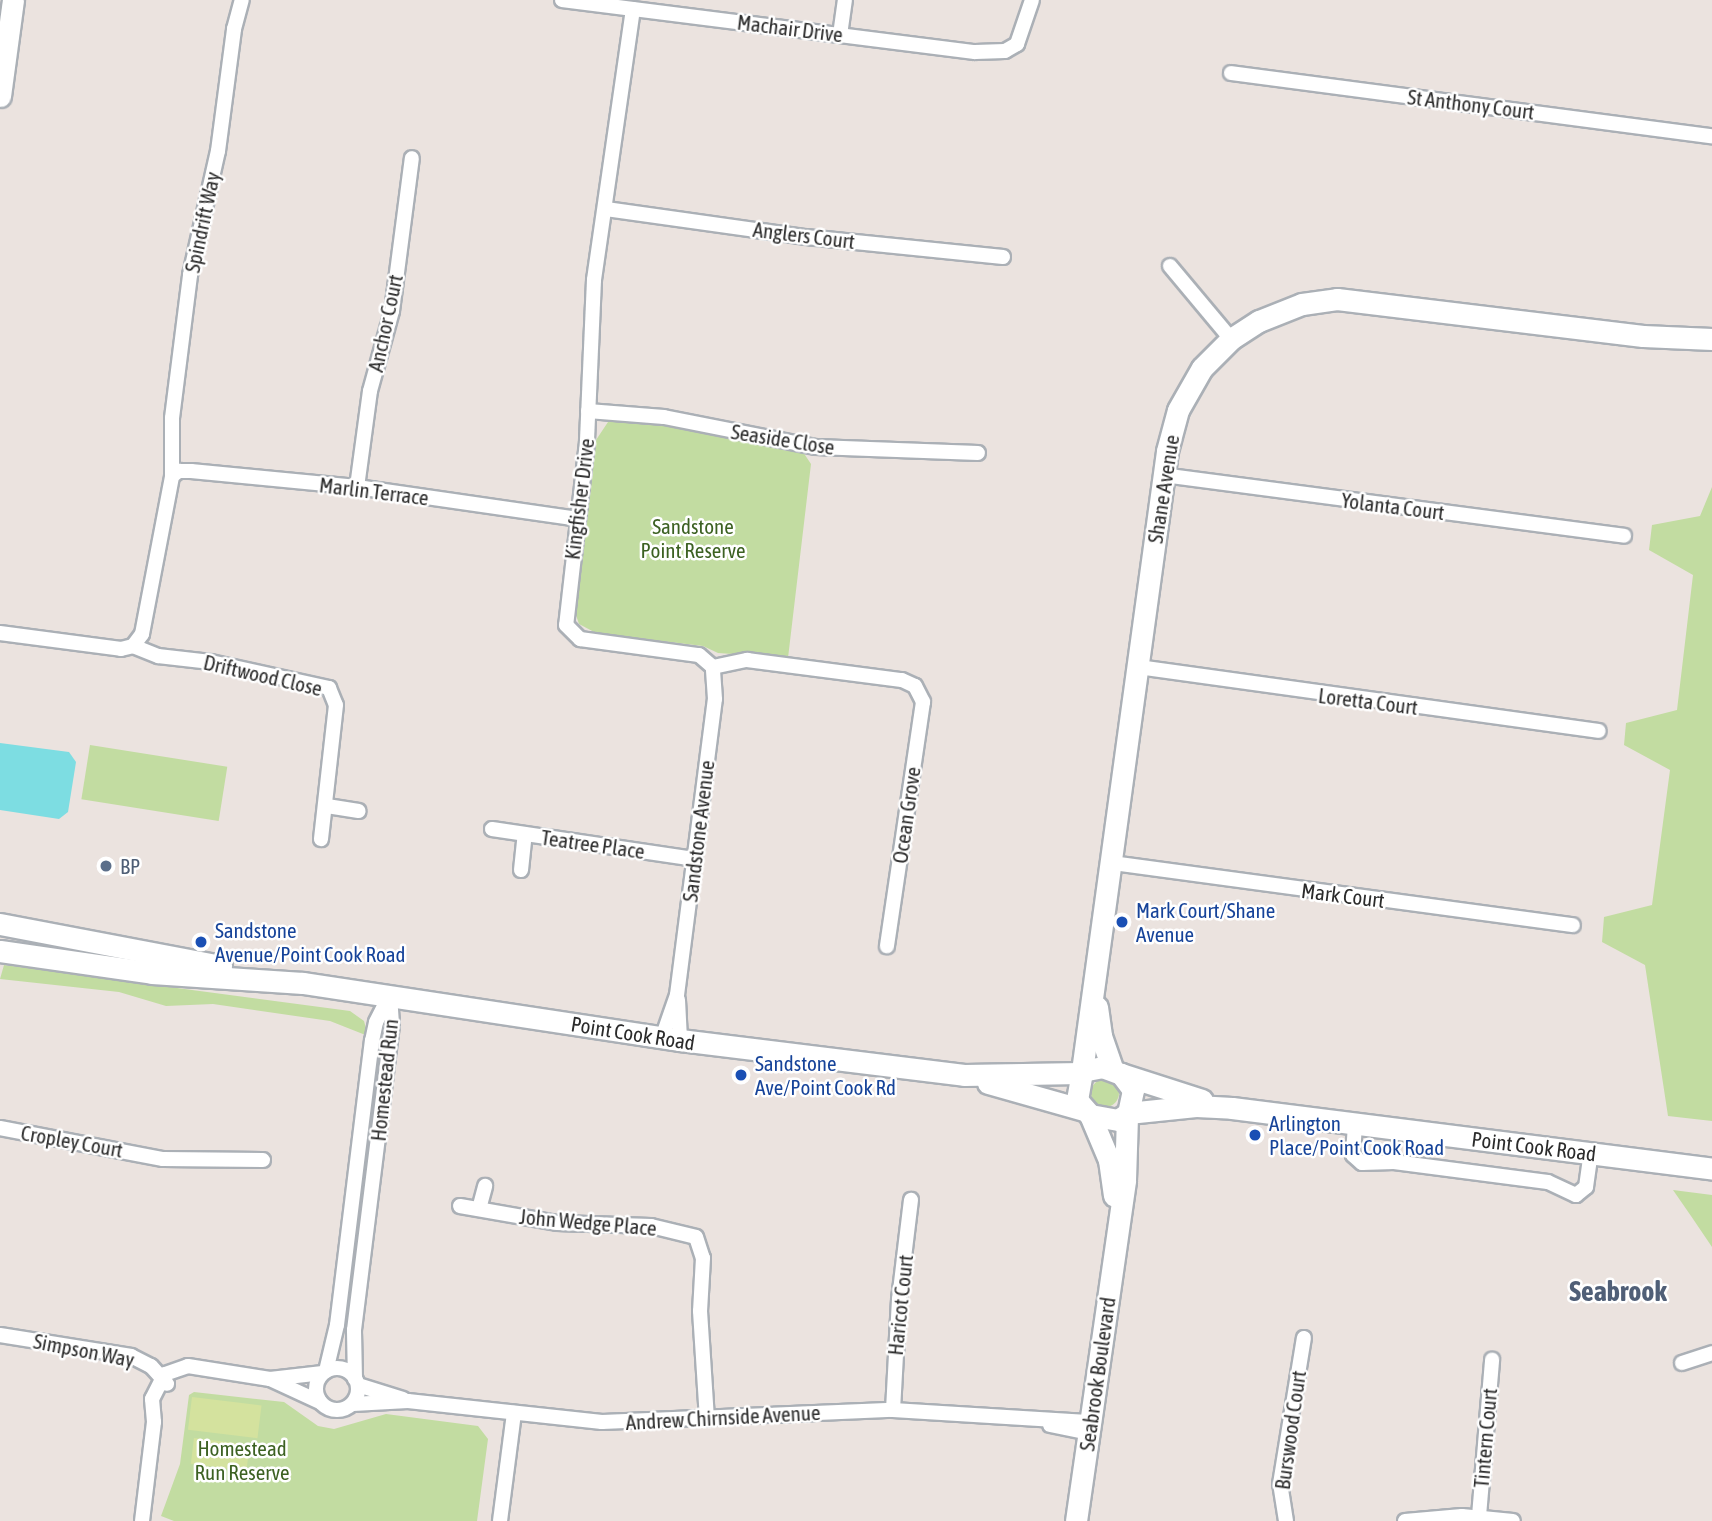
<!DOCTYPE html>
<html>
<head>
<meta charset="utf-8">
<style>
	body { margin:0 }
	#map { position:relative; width:1712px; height:1521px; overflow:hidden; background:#ebe3df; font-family:"Asap Condensed",sans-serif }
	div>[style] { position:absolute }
	.green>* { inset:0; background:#c2dca1; transform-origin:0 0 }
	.round { border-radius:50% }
	.pitch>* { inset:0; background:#d4e29e; transform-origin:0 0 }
	.water>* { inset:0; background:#7ddde2 }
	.roads { filter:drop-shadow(2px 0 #abb0b6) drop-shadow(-2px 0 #abb0b6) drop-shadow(0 2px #abb0b6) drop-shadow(0 -2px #abb0b6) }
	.street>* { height:14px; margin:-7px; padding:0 7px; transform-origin:7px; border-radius:7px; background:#fff }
	.street>.ring { margin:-7px; padding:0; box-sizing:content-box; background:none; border:14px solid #fff; border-radius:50% }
	.secondary>* { height:21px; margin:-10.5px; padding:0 10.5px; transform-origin:10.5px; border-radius:10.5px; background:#fff }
	.dots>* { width:19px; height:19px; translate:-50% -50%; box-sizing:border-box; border:4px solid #fff; border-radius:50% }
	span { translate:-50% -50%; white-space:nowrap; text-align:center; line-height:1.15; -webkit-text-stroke:5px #fff; paint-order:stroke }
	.street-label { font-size:21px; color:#2b2b2b }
	.park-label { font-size:21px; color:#3c6122 }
	.service-label { font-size:21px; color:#4e5e75 }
	.left { translate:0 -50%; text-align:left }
	.transit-label { font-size:21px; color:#164399 }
	.district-label { font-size:28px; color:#505f77; font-weight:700 }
</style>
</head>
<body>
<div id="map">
	<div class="green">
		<div style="clip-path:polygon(610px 419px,673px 424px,803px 452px,811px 464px,788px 658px,718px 653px,703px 646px,596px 633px,579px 624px,575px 612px,596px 440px)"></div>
		<div style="clip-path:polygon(1712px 487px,1712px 1121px,1668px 1116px,1645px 965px,1602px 942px,1604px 917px,1652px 905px,1670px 770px,1624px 745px,1626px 723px,1677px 710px,1693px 575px,1649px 550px,1652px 525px,1700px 516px)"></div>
		<div style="left:90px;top:745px;width:139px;height:55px;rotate:9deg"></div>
		<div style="clip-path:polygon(4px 965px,350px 1011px,364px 1021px,368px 1036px,330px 1021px,213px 1004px,166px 1006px,119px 992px,0 979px)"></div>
		<div class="round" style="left:1091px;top:1079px;width:28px;height:28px"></div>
		<div style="clip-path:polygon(1673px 1190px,1712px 1195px,1712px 1247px,1691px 1216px)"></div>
		<div style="clip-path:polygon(194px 1392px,284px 1402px,318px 1426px,334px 1429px,386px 1414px,478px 1426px,488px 1439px,477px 1521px,174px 1521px,161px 1516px,180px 1464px,189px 1395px)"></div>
	</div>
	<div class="pitch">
		<div style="left:192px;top:1397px;width:70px;height:33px;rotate:7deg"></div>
		<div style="left:194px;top:1438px;width:56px;height:26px;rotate:7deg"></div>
	</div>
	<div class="water">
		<div style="clip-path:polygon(0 743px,69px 752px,76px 762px,68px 812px,59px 819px,0 810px)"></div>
	</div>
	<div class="roads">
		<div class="street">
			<div style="left:562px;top:0;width:416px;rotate:7.2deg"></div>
			<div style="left:975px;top:52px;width:30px;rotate:-2deg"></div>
			<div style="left:1005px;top:51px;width:14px;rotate:-30deg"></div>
			<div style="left:1017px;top:44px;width:46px;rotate:-71.2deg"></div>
			<div style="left:633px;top:9px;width:274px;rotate:98.2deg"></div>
			<div style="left:594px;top:280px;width:162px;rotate:92.5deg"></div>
			<div style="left:587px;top:442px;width:184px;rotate:96.5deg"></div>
			<div style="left:566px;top:625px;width:20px;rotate:45deg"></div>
			<div style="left:580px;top:639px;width:120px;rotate:7.7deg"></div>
			<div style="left:699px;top:655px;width:18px;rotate:41deg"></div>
			<div style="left:713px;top:667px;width:35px;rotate:-12deg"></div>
			<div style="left:747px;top:660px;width:156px;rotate:7.4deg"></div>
			<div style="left:902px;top:680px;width:14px;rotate:25deg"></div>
			<div style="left:915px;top:686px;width:18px;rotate:63deg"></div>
			<div style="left:923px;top:702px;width:247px;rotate:98.4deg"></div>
			<div style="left:840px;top:35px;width:35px;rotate:-82deg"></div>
			<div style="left:1231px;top:73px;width:485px;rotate:7.5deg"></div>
			<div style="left:606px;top:209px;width:202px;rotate:8deg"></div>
			<div style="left:806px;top:237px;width:198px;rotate:5.8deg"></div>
			<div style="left:1170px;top:266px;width:95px;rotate:50.1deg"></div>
			<div style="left:588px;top:411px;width:76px;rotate:4.5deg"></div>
			<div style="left:664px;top:417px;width:155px;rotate:11.2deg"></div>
			<div style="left:816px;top:447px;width:162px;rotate:2.1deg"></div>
			<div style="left:1163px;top:475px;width:465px;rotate:7.5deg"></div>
			<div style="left:172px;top:476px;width:9px;rotate:-36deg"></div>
			<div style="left:179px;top:471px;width:12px"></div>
			<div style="left:191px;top:471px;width:167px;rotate:5.5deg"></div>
			<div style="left:357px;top:487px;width:223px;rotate:8.2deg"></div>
			<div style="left:357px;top:487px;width:97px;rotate:-82.3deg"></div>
			<div style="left:370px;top:391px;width:83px;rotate:-74.6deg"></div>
			<div style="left:392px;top:311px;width:154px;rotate:-82.6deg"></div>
			<div style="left:0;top:633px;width:122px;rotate:7.5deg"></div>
			<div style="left:121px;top:649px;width:12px;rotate:-14deg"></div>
			<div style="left:133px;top:646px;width:15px;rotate:-53deg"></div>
			<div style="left:142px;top:634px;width:161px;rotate:-79.2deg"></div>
			<div style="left:172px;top:476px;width:58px;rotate:-90deg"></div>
			<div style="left:172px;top:418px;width:144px;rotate:-82.8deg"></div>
			<div style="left:190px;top:275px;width:127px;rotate:-77.3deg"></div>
			<div style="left:218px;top:151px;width:123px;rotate:-82.5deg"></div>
			<div style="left:234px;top:29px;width:30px;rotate:-75deg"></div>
			<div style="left:133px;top:646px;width:27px;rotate:22deg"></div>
			<div style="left:158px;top:656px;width:53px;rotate:6.5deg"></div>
			<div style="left:211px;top:662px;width:121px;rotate:12.4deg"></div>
			<div style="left:329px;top:688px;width:18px;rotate:68deg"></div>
			<div style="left:336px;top:705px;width:135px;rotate:96.4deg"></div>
			<div style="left:1138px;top:667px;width:465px;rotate:7.9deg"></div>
			<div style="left:327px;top:806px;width:32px;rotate:9deg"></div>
			<div style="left:492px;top:829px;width:204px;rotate:8.4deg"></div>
			<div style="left:1113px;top:863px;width:464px;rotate:7.7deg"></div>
			<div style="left:521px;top:870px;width:36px;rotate:-84deg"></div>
			<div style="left:678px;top:1000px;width:40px;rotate:87.1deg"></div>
			<div style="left:662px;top:1038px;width:46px;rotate:-70.8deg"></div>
			<div style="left:677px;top:995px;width:298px;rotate:-82.7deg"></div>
			<div style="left:715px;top:699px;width:32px;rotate:-94deg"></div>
			<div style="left:1355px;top:1125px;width:30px;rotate:94deg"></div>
			<div style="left:1353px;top:1155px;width:12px;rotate:42deg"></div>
			<div style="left:1362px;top:1163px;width:32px;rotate:-2deg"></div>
			<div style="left:1394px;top:1162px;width:155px;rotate:7.4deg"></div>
			<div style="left:1548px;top:1182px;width:31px;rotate:25deg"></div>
			<div style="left:1576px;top:1195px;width:13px;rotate:-39deg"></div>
			<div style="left:1586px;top:1187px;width:34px;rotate:-82deg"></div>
			<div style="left:0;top:1128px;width:166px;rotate:10.8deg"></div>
			<div style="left:163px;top:1159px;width:100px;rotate:0.6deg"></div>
			<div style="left:460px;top:1206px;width:98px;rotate:9.9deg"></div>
			<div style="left:557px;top:1223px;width:94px;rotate:1.8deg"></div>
			<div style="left:651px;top:1226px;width:46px;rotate:13.7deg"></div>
			<div style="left:696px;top:1237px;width:22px;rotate:72deg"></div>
			<div style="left:703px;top:1258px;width:53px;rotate:93.2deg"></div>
			<div style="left:700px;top:1311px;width:108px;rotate:86.3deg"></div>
			<div style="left:479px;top:1209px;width:24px;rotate:-75deg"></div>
			<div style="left:0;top:1335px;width:133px;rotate:9.1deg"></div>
			<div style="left:131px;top:1356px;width:22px;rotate:27deg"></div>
			<div style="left:151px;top:1366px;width:24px;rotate:48deg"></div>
			<div style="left:1682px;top:1363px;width:32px;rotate:-18deg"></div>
			<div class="ring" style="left:316px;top:1368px;width:28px;height:28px"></div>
			<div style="left:326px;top:1371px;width:47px;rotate:-76.6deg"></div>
			<div style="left:337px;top:1325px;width:286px;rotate:-83deg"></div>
			<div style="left:372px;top:1041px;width:19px;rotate:-78deg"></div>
			<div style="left:376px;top:1022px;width:29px;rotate:-63deg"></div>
			<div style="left:355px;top:1379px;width:49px;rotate:-91.2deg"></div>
			<div style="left:354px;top:1330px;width:308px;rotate:-82.9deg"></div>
			<div style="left:392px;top:1024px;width:29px;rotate:-94deg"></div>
			<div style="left:272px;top:1380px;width:53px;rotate:24.6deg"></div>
			<div style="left:358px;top:1385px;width:47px;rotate:17.3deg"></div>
			<div style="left:353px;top:1404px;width:55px;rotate:-3.1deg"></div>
			<div style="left:408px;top:1401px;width:195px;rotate:6.2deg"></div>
			<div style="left:602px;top:1422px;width:291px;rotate:-2.4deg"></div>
			<div style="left:893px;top:1410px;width:199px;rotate:3.5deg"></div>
			<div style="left:893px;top:1410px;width:111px;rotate:-86.9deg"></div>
			<div style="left:899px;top:1299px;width:100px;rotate:-83.1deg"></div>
			<div style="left:1050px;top:1425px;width:41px;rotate:11.3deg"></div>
			<div style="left:1479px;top:1516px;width:157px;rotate:-85.2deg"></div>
			<div style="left:142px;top:1521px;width:100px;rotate:-83.1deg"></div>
			<div style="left:154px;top:1422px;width:23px;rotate:-95deg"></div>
			<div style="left:152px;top:1399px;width:28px;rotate:-63deg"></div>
			<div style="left:165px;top:1374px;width:24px;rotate:-19deg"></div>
			<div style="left:188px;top:1366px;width:83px;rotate:9deg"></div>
			<div style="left:270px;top:1379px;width:53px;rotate:-6.5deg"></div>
			<div style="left:500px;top:1521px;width:109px;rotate:-82.6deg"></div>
			<div style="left:1286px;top:1521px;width:37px;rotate:-99deg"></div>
			<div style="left:1280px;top:1484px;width:148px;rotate:-80.7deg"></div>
			<div style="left:1405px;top:1521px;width:57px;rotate:-5deg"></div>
			<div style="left:1462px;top:1516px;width:51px;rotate:5.6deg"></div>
		</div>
		<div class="secondary">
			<div style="left:0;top:96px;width:97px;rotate:-82.3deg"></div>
			<div style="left:0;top:924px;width:225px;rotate:10.8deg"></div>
			<div style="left:0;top:951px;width:154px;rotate:8.2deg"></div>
			<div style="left:152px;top:973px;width:151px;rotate:3.8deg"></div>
			<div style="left:303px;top:983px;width:381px;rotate:8.6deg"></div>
			<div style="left:680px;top:1040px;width:286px;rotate:7deg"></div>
			<div style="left:964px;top:1075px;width:117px;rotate:-1deg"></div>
			<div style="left:1097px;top:1007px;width:29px;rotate:82deg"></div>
			<div style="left:1101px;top:1036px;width:36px;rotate:71deg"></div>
			<div style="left:1102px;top:1067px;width:20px;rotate:20deg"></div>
			<div style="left:1121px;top:1074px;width:20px;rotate:53deg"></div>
			<div style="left:1133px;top:1090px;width:24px;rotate:102deg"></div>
			<div style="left:1128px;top:1113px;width:12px;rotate:145deg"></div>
			<div style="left:1118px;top:1120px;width:28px;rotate:-170deg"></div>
			<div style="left:1090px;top:1115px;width:20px;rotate:-131deg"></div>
			<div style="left:1077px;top:1100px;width:29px;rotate:-80deg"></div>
			<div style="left:1082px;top:1071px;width:20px;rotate:-11deg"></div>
			<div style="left:1082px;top:1071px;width:626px;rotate:-82.19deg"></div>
			<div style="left:1167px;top:451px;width:42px;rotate:-75deg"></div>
			<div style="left:1178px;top:410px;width:48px;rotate:-60.3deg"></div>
			<div style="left:1202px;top:368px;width:41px;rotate:-45deg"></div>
			<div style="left:1231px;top:339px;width:33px;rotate:-33deg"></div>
			<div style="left:1259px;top:321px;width:46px;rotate:-21.6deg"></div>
			<div style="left:1302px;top:304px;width:35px;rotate:-8deg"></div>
			<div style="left:1337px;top:299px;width:308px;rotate:6.9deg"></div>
			<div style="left:1643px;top:336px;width:69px;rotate:2.5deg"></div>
			<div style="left:1121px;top:1074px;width:85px;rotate:17.8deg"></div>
			<div style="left:988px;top:1083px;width:100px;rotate:15.7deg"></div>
			<div style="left:1128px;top:1113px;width:68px;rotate:-5.9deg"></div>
			<div style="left:1196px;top:1106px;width:36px;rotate:3deg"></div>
			<div style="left:1232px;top:1108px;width:484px;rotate:7.2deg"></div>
			<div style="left:1090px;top:1115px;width:49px;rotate:67.1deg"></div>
			<div style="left:1109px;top:1160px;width:36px;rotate:82deg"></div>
			<div style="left:1076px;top:1521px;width:345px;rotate:-81.8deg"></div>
			<div style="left:1125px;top:1180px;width:65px;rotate:-88.2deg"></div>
		</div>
	</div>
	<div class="dots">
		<div style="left:106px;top:866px;background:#5c6f8a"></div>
		<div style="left:1122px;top:922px;background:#1a4fb4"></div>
		<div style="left:201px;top:942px;background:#1a4fb4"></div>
		<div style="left:741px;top:1075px;background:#1a4fb4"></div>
		<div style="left:1255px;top:1135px;background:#1a4fb4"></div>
	</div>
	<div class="street-label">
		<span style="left:790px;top:28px;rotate:7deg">Machair Drive</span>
		<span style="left:1471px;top:104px;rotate:7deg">St Anthony Court</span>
		<span style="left:202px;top:222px;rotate:-78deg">Spindrift Way</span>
		<span style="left:804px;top:235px;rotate:7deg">Anglers Court</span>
		<span style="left:385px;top:323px;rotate:-78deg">Anchor Court</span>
		<span style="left:783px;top:439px;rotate:9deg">Seaside Close</span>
		<span style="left:1163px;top:489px;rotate:-81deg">Shane Avenue</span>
		<span style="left:374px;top:491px;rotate:7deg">Marlin Terrace</span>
		<span style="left:579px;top:499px;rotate:-83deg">Kingfisher Drive</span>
		<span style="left:1393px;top:506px;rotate:7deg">Yolanta Court</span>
		<span style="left:263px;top:675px;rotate:13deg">Driftwood Close</span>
		<span style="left:1368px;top:701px;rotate:7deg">Loretta Court</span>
		<span style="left:906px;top:815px;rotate:-82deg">Ocean Grove</span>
		<span style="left:698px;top:831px;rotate:-83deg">Sandstone Avenue</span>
		<span style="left:593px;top:844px;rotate:8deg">Teatree Place</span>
		<span style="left:1343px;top:895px;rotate:7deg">Mark Court</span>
		<span style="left:633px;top:1033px;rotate:9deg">Point Cook Road</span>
		<span style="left:384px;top:1080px;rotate:-84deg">Homestead Run</span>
		<span style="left:72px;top:1141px;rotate:10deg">Cropley Court</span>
		<span style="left:1534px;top:1146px;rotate:7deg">Point Cook Road</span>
		<span style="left:588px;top:1222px;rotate:5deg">John Wedge Place</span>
		<span style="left:900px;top:1305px;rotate:-84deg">Haricot Court</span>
		<span style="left:84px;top:1350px;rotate:11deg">Simpson Way</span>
		<span style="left:1097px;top:1374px;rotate:-82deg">Seabrook Boulevard</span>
		<span style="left:723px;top:1417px;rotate:-3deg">Andrew Chirnside Avenue</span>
		<span style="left:1290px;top:1430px;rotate:-82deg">Burswood Court</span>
		<span style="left:1485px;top:1438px;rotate:-85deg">Tintern Court</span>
	</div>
	<div class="park-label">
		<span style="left:693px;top:538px">Sandstone<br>Point Reserve</span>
		<span style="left:242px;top:1460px">Homestead<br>Run Reserve</span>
	</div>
	<div class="service-label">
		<span class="left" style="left:120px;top:866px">BP</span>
	</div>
	<div class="transit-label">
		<span class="left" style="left:1136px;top:922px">Mark Court/Shane<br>Avenue</span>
		<span class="left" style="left:215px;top:942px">Sandstone<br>Avenue/Point Cook Road</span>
		<span class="left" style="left:755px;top:1075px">Sandstone<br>Ave/Point Cook Rd</span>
		<span class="left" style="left:1269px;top:1135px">Arlington<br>Place/Point Cook Road</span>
	</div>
	<div class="district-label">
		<span style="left:1618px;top:1291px">Seabrook</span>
	</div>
</div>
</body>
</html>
